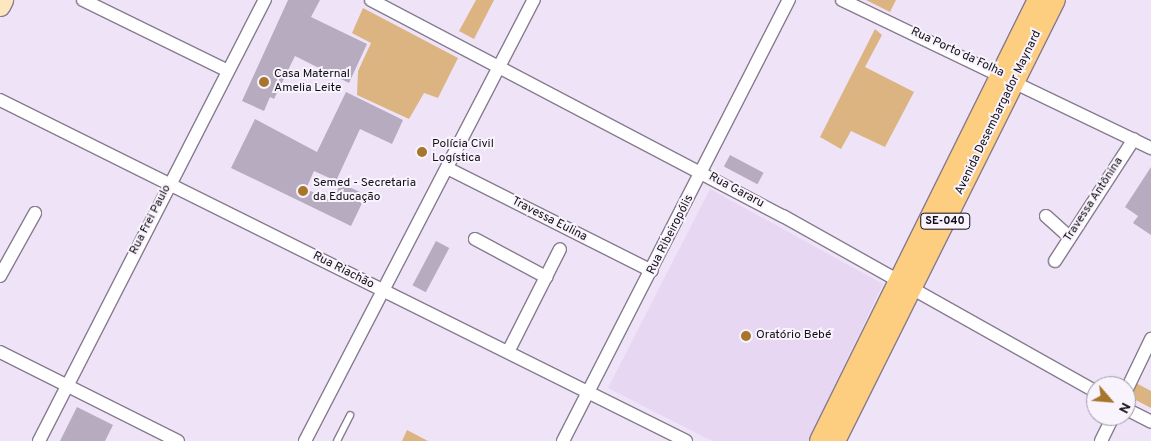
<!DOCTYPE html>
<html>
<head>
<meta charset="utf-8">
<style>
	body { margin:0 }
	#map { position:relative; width:1151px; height:441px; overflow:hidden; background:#efe3f8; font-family:Overpass,sans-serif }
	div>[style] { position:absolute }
	.built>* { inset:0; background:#e7d7f3 }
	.green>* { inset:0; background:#dcb481 }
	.building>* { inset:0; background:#b7abbf; transform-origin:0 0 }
	.roads { filter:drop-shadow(1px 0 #877c8f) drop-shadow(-1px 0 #877c8f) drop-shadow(0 1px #877c8f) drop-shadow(0 -1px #877c8f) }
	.service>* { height:6px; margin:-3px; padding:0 3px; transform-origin:3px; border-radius:3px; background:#fff }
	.minor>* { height:12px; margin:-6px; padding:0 6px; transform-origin:6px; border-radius:6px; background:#fff }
	.secondary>* { height:19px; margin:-9.5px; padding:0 9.5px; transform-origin:9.5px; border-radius:9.5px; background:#fee6bf }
	.primary>* { height:20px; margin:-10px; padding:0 10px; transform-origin:10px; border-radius:10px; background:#fdcd80 }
	.dots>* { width:14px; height:14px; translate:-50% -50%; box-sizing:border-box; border:2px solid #f8f3fc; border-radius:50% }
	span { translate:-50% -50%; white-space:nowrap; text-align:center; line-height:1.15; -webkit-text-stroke:4px #f8f3fc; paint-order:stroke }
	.shield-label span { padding:1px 4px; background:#f8f3fc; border:1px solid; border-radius:4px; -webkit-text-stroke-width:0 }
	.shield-label { font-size:11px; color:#130f16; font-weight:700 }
	.street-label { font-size:12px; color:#130f16 }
	.poi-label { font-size:12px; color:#130f16 }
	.left { translate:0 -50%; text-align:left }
	.north { position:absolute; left:1086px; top:376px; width:50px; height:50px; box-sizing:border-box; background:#f8f3fc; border:1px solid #9c98a0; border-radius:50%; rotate:117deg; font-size:14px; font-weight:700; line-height:20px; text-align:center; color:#130f16 }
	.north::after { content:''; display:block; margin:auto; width:18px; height:22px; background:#a7752b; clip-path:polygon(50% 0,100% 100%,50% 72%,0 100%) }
</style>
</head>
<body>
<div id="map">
	<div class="built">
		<div style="clip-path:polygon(710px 189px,883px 284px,808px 441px,712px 441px,608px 388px)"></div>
	</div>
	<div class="green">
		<div style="clip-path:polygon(476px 0,494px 0,474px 39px,459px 31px)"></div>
		<div style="clip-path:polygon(866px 0,896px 0,890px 12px)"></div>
		<div style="clip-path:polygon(363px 8px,458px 58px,438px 98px,424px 93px,409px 119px,357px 95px,358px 71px,371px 43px,352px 33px)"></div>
		<div style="clip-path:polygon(875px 29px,882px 35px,865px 67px,914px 92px,885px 147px,851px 131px,841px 149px,820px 137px)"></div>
		<div style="clip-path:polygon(1136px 383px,1151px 391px,1151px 408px,1130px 397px)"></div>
		<div style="clip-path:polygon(407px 430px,428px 441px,402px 441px)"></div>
	</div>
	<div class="building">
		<div style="clip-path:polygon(288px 0,320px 0,311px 17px,367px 44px,349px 83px,295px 56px,274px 99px,270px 97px,264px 111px,242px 101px)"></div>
		<div style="clip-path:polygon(346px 92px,403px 120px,392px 144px,360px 129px,336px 181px,314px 171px,306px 189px,332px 201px,341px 183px,366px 195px,351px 226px,231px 168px,255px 119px,317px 152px)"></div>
		<div style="left:730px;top:155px;width:38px;height:13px;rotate:28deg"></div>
		<div style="clip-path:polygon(1151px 167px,1151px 235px,1133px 223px,1138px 216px,1125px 207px)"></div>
		<div style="left:436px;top:241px;width:15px;height:50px;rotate:28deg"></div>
		<div style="clip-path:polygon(77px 407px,113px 425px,105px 441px,60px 441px)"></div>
	</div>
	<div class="roads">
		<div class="service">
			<div style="left:337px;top:441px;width:29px;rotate:-63deg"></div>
		</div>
		<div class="minor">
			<div style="left:83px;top:0;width:161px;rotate:26.1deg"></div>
			<div style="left:371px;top:0;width:465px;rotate:27.7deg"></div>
			<div style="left:783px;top:216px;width:359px;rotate:29.3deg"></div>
			<div style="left:842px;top:0;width:343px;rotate:25.6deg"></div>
			<div style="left:0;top:100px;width:766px;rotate:26.43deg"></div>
			<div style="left:447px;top:168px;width:229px;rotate:26.7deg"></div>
			<div style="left:1046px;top:216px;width:31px;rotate:42deg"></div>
			<div style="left:475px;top:239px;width:81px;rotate:28.2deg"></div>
			<div style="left:1055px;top:261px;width:145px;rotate:-57.1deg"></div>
			<div style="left:0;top:276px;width:72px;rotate:-60.9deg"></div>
			<div style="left:0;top:352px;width:199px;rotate:26.6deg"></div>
			<div style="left:508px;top:352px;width:115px;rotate:-63.2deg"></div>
			<div style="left:1126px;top:391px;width:58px;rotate:-64.3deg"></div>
			<div style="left:1126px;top:409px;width:28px;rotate:27deg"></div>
			<div style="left:39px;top:441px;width:496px;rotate:-62.9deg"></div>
			<div style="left:305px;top:441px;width:497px;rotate:-62.6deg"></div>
			<div style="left:563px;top:441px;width:496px;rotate:-62.9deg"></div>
			<div style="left:1101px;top:441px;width:28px;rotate:-64deg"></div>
		</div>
		<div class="secondary">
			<div style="left:0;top:6px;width:7px;rotate:-63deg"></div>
		</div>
		<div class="primary">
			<div style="left:820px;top:441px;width:492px;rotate:-63.7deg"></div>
			<div style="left:835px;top:441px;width:493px;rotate:-63.5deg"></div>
		</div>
	</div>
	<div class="dots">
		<div style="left:264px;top:82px;background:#a7752b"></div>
		<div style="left:422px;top:152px;background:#a7752b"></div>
		<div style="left:303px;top:191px;background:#a7752b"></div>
		<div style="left:746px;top:336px;background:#a7752b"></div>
	</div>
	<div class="shield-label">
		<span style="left:945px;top:221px">SE-040</span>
	</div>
	<div class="street-label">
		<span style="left:957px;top:53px;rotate:25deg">Rua Porto da Folha</span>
		<span style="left:999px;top:113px;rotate:-64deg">Avenida Desembargador Maynard</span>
		<span style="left:736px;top:191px;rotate:28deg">Rua Gararu</span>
		<span style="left:1094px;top:200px;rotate:-57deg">Travessa Antônina</span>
		<span style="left:151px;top:220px;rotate:-63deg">Rua Frei Paulo</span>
		<span style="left:549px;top:220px;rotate:27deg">Travessa Eulina</span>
		<span style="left:671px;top:235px;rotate:-63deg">Rua Ribeiropólis</span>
		<span style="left:343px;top:271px;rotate:27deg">Rua Riachão</span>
	</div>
	<div class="poi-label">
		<span class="left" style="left:274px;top:82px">Casa Maternal<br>Amelia Leite</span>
		<span class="left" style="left:432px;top:152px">Polícia Civil<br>Logística</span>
		<span class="left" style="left:313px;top:191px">Semed - Secretaria<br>da Educação</span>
		<span class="left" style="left:756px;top:336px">Oratório Bebé</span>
	</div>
	<div class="north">N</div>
</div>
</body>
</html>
